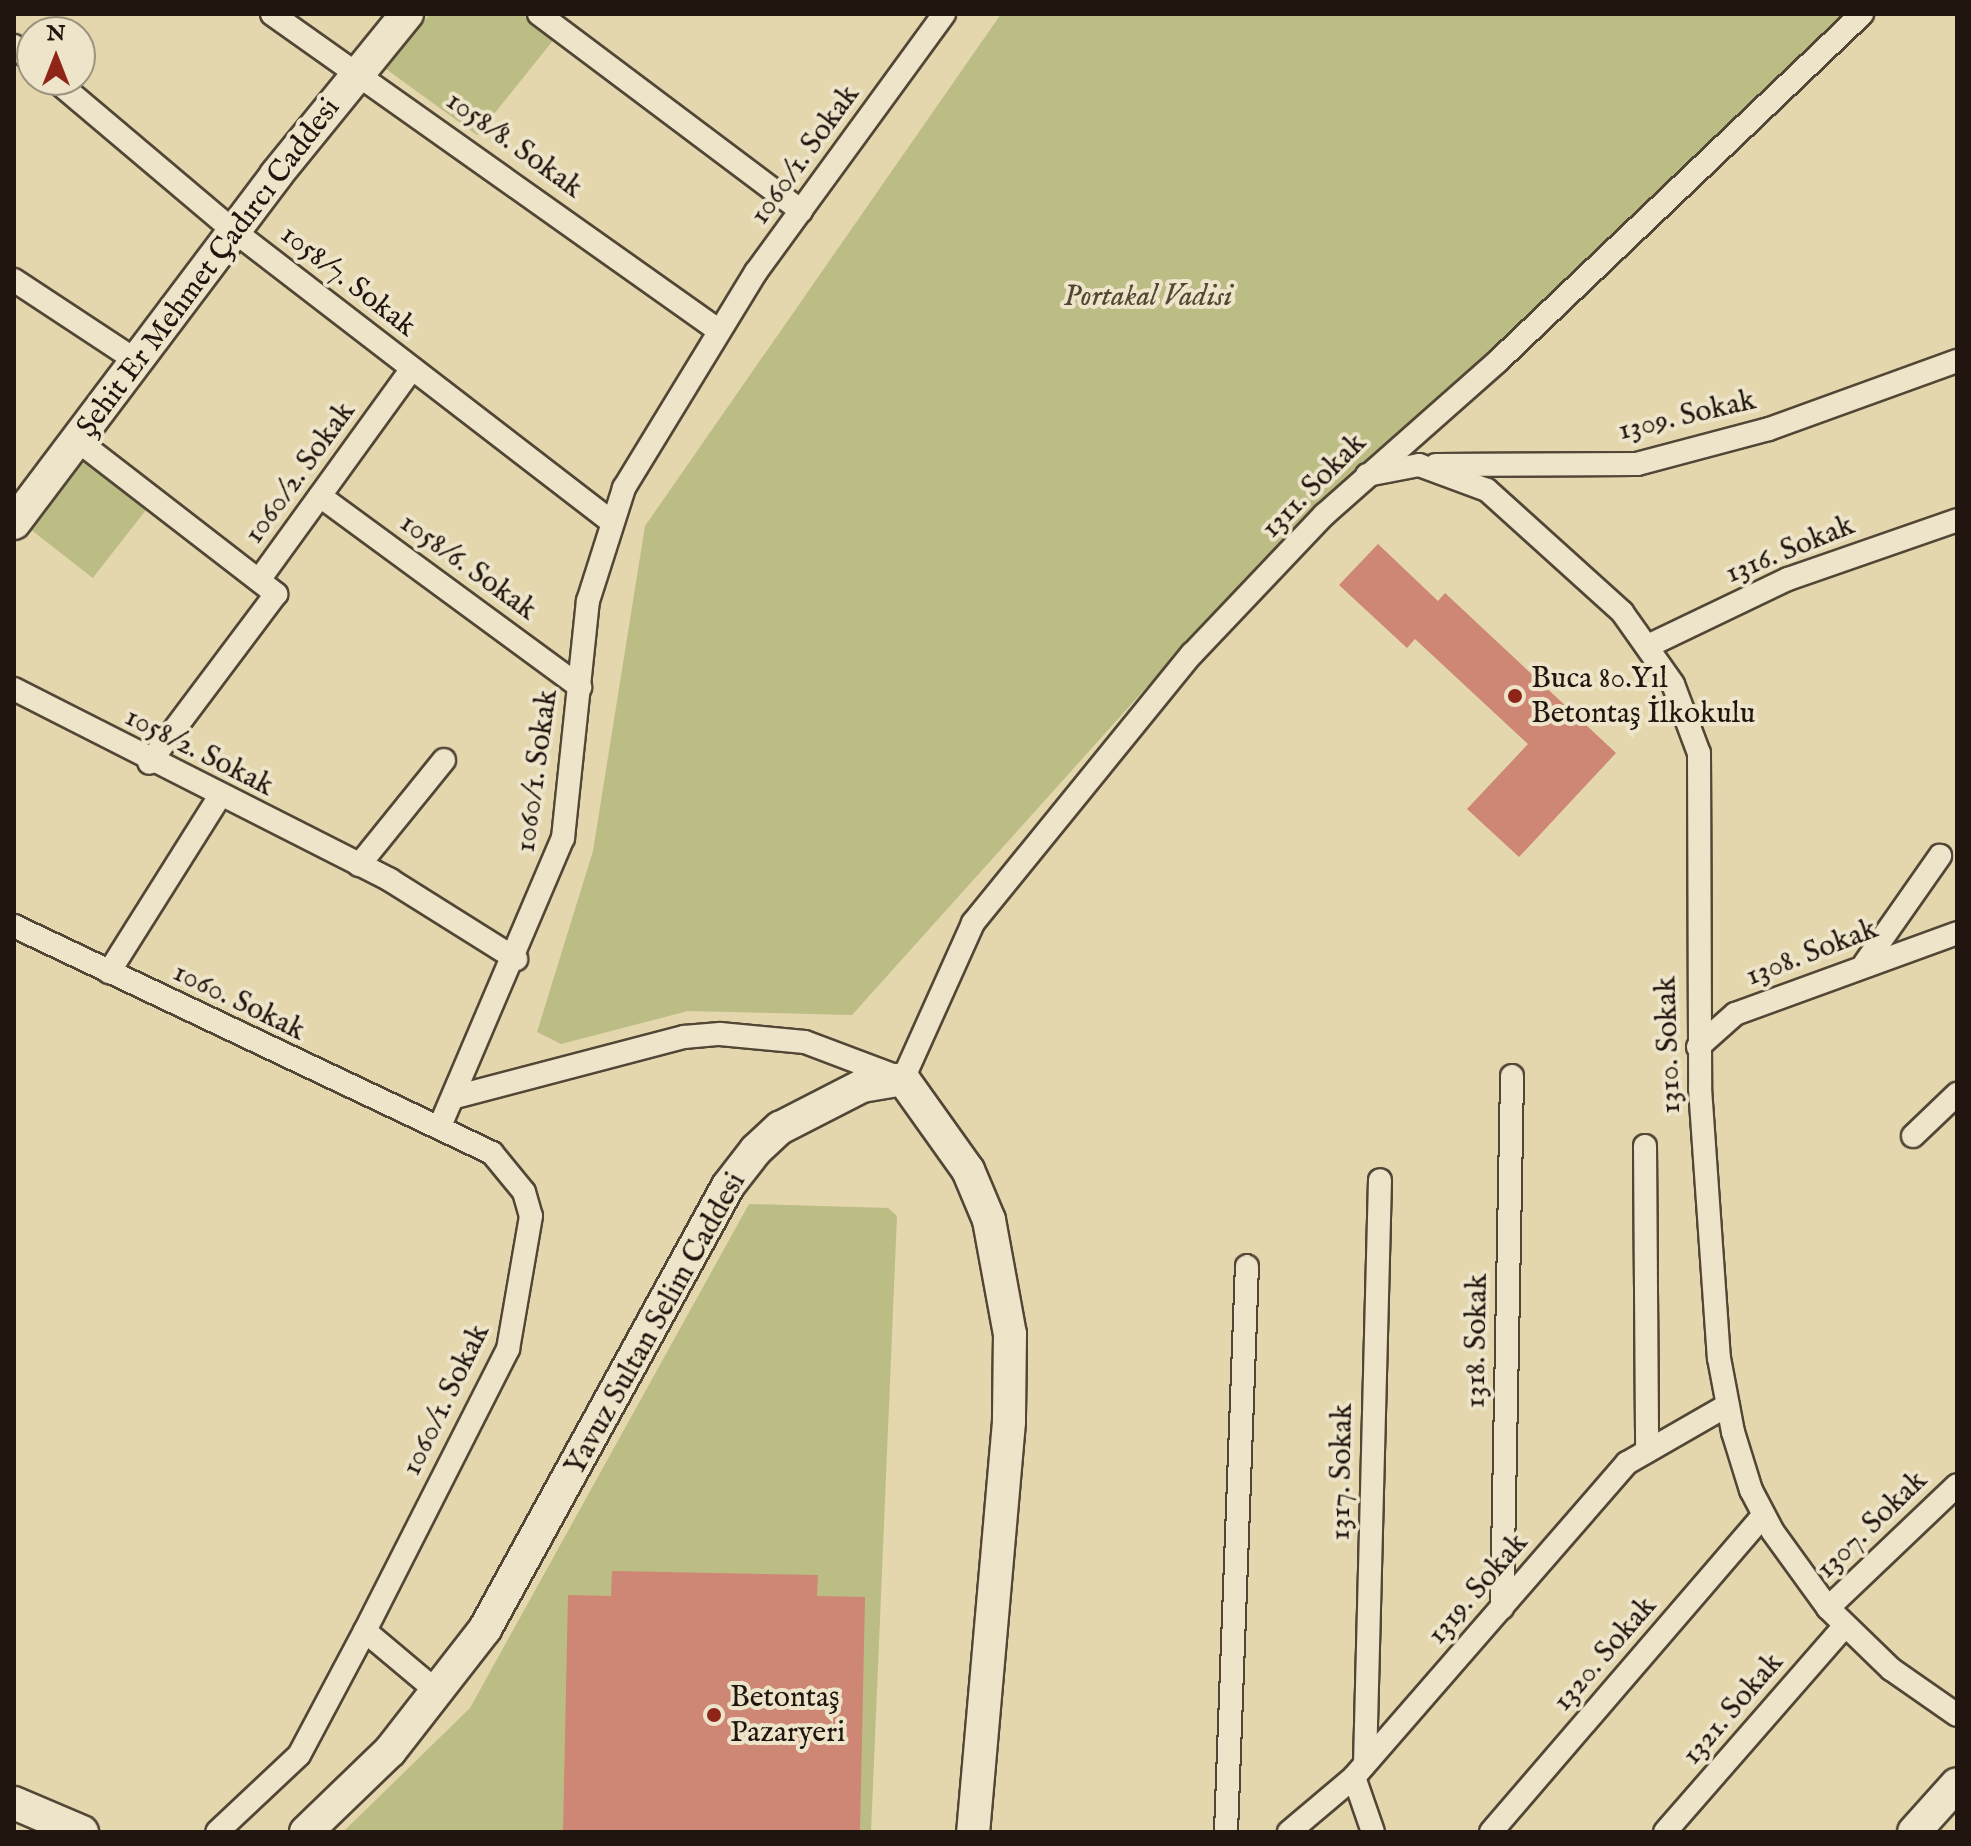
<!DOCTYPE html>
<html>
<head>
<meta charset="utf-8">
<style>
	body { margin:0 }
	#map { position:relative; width:1971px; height:1846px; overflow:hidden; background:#e4d6ad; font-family:"IM FELL English",serif }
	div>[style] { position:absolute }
	.green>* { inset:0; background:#bcbc85; transform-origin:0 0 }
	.building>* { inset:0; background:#cd8774 }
	.roads { filter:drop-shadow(2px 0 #524636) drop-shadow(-2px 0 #524636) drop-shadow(0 2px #524636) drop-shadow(0 -2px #524636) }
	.street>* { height:22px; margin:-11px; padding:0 11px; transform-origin:11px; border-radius:11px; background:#ede4ca }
	.secondary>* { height:32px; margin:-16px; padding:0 16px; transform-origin:16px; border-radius:16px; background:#ede4ca }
	.dots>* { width:22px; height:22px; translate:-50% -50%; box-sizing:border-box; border:4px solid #ede4ca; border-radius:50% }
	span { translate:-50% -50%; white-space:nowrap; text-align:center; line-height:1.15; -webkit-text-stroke:8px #ede4ca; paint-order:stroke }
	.street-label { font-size:30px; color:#21160f }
	.park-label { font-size:30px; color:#504832; font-style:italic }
	.poi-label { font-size:30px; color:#21160f }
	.left { translate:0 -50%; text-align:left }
	.frame { position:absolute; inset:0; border:16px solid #21160f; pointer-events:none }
	.north { position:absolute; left:16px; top:16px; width:80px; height:80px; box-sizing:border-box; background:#ede4ca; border:2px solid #9b927f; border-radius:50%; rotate:0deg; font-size:22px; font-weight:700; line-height:32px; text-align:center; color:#21160f }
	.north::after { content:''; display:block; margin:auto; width:28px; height:36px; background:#8f2418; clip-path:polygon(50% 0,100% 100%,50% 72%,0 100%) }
</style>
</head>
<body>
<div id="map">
	<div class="green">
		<div style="clip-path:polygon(430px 14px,522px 14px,555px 38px,477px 135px,386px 69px)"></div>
		<div style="clip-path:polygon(1001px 14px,1870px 14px,1162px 670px,852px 1015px,688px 1011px,561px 1044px,537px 1032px,593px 851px,645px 526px)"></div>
		<div style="left:85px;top:445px;width:88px;height:100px;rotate:38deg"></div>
		<div style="clip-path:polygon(749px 1204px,888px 1208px,897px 1216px,871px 1832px,343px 1832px,470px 1708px)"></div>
	</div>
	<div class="building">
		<div style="clip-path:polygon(1378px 544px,1438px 601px,1445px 593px,1616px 753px,1519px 857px,1467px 809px,1528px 744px,1415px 639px,1407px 648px,1339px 585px)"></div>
		<div style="clip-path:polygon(612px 1571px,818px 1575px,817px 1596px,865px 1597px,860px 1832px,563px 1832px,568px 1595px,611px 1596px)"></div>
	</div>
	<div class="roads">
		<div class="street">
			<div style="left:272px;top:14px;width:547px;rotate:35.32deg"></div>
			<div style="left:539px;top:14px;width:328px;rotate:36.9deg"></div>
			<div style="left:14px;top:46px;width:23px;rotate:40deg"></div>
			<div style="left:55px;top:80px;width:234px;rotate:40.2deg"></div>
			<div style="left:234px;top:231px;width:476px;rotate:37.6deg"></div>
			<div style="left:14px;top:280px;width:147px;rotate:33.4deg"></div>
			<div style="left:77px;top:440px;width:252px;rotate:37.7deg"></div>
			<div style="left:276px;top:594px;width:211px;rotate:126.9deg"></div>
			<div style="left:1436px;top:465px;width:201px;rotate:-0.3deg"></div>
			<div style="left:1637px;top:464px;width:137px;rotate:-14.9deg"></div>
			<div style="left:1769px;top:429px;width:200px;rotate:-19.9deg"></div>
			<div style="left:1367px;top:475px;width:53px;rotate:-10.9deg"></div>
			<div style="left:1419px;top:465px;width:72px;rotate:20.2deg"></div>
			<div style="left:1487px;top:490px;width:182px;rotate:42.1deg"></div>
			<div style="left:1622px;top:612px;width:88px;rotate:54.7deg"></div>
			<div style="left:1673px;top:684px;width:74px;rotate:69.4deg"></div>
			<div style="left:1699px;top:753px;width:335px;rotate:89.8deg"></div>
			<div style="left:1700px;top:1088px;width:271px;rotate:86deg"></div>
			<div style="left:1719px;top:1358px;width:75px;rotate:79.3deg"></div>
			<div style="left:1733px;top:1432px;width:61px;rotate:72.8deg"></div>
			<div style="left:1751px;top:1490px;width:47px;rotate:62.4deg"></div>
			<div style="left:1773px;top:1532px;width:94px;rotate:54.1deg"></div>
			<div style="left:1828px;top:1608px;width:88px;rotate:44.1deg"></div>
			<div style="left:1891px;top:1669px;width:80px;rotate:34.9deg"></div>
			<div style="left:320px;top:496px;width:323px;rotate:36.3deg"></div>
			<div style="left:259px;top:580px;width:261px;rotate:-54.1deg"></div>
			<div style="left:1650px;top:645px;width:153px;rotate:-25.6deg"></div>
			<div style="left:1788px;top:579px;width:179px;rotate:-19.2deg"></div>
			<div style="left:14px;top:689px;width:422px;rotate:26.9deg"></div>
			<div style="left:390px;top:880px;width:149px;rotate:32.1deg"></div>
			<div style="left:359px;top:865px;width:135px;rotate:-51deg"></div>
			<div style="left:14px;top:926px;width:529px;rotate:25.4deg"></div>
			<div style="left:492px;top:1153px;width:50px;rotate:50.6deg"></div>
			<div style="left:524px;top:1192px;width:25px;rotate:74deg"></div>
			<div style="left:531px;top:1216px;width:135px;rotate:99.8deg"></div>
			<div style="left:508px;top:1349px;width:316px;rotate:116.9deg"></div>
			<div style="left:365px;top:1631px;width:140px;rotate:118deg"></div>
			<div style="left:299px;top:1755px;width:112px;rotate:136.8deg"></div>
			<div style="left:1865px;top:963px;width:131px;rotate:-55deg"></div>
			<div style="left:109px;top:972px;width:207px;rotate:-57.8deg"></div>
			<div style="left:1698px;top:1047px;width:50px;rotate:-41.7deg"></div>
			<div style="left:1735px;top:1014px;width:236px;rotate:-20deg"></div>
			<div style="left:455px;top:1097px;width:237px;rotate:-14.7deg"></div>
			<div style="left:684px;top:1037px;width:36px;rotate:-5deg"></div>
			<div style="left:720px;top:1034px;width:85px;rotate:5.4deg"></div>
			<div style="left:805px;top:1042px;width:105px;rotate:20.7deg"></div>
			<div style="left:903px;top:1079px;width:171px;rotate:-65.8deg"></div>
			<div style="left:973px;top:923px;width:347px;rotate:-50.9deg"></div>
			<div style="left:1192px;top:654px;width:192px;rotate:-46.5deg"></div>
			<div style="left:1324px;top:515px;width:232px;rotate:-41.5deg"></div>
			<div style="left:1498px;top:361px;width:503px;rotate:-43.63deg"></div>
			<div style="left:440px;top:1126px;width:313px;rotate:-66.9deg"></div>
			<div style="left:563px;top:838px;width:238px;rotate:-84deg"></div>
			<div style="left:588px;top:601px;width:119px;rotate:-72.3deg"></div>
			<div style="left:624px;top:488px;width:253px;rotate:-58.6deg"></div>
			<div style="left:756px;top:272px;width:319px;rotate:-53.9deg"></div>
			<div style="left:1913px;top:1136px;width:61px;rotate:-43.7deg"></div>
			<div style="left:1645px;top:1146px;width:305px;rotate:89.6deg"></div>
			<div style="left:1502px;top:1608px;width:532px;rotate:-88.92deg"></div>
			<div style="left:1828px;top:1608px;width:178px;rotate:-43.6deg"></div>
			<div style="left:365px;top:1631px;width:97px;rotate:40deg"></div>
			<div style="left:1365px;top:1764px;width:584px;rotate:-88.53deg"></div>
			<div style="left:1354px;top:1777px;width:58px;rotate:70.9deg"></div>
			<div style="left:1226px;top:1832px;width:566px;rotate:-87.88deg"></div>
			<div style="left:1289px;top:1832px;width:85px;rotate:-40.2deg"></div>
			<div style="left:1354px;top:1777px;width:416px;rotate:-49deg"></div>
			<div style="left:1627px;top:1463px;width:116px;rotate:-29.9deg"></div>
			<div style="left:1491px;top:1832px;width:418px;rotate:-49.3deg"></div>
			<div style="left:1665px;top:1832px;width:274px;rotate:-48.9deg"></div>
		</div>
		<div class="secondary">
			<div style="left:14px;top:523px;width:436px;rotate:-53deg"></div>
			<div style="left:276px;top:175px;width:208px;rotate:-50.9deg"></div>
			<div style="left:14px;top:1803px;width:74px;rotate:23.1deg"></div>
			<div style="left:306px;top:1832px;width:117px;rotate:-44deg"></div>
			<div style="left:390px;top:1751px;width:155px;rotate:-52.1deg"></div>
			<div style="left:485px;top:1629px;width:505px;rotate:-61.25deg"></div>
			<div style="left:728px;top:1186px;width:46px;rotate:-52.1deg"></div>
			<div style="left:756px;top:1150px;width:33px;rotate:-43deg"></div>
			<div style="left:780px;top:1128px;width:92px;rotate:-27.1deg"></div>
			<div style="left:862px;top:1086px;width:42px;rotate:-9.7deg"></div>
			<div style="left:903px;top:1079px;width:112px;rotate:54.5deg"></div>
			<div style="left:968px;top:1170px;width:54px;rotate:67.2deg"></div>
			<div style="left:989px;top:1220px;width:116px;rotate:79.6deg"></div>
			<div style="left:1010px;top:1334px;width:88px;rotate:90.7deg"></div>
			<div style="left:1009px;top:1422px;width:412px;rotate:95deg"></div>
			<div style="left:1914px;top:1832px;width:64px;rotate:-48.1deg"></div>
		</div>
	</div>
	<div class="dots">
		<div style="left:1515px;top:696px;background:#8f2418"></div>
		<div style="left:714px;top:1715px;background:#8f2418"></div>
	</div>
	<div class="street-label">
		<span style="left:514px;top:145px;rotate:36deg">1058/8. Sokak</span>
		<span style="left:805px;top:155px;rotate:-54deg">1060/1. Sokak</span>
		<span style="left:209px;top:268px;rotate:-53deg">Şehit Er Mehmet Çadırcı Caddesi</span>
		<span style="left:348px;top:281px;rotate:38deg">1058/7. Sokak</span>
		<span style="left:1687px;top:416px;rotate:-13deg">1309. Sokak</span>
		<span style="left:300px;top:473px;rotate:-54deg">1060/2. Sokak</span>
		<span style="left:1314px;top:486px;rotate:-45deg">1311. Sokak</span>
		<span style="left:1790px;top:550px;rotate:-22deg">1316. Sokak</span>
		<span style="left:468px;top:567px;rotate:36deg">1058/6. Sokak</span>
		<span style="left:199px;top:752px;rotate:27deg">1058/2. Sokak</span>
		<span style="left:537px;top:771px;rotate:-82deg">1060/1. Sokak</span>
		<span style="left:1812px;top:953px;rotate:-21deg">1308. Sokak</span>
		<span style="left:239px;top:1002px;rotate:26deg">1060. Sokak</span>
		<span style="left:1669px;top:1045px;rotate:-92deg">1310. Sokak</span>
		<span style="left:656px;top:1324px;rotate:-61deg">Yavuz Sultan Selim Caddesi</span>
		<span style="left:1477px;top:1341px;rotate:-89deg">1318. Sokak</span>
		<span style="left:446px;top:1400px;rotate:-64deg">1060/1. Sokak</span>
		<span style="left:1342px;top:1472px;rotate:-89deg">1317. Sokak</span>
		<span style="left:1872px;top:1525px;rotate:-44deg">1307. Sokak</span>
		<span style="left:1478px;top:1589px;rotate:-49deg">1319. Sokak</span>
		<span style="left:1605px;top:1654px;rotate:-49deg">1320. Sokak</span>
		<span style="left:1733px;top:1709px;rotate:-49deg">1321. Sokak</span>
	</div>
	<div class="park-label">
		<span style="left:1148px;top:297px">Portakal Vadisi</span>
	</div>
	<div class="poi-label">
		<span class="left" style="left:1531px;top:696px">Buca 80.Yıl<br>Betontaş İlkokulu</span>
		<span class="left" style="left:730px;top:1715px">Betontaş<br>Pazaryeri</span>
	</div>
	<div class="frame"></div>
	<div class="north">N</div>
</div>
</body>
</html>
